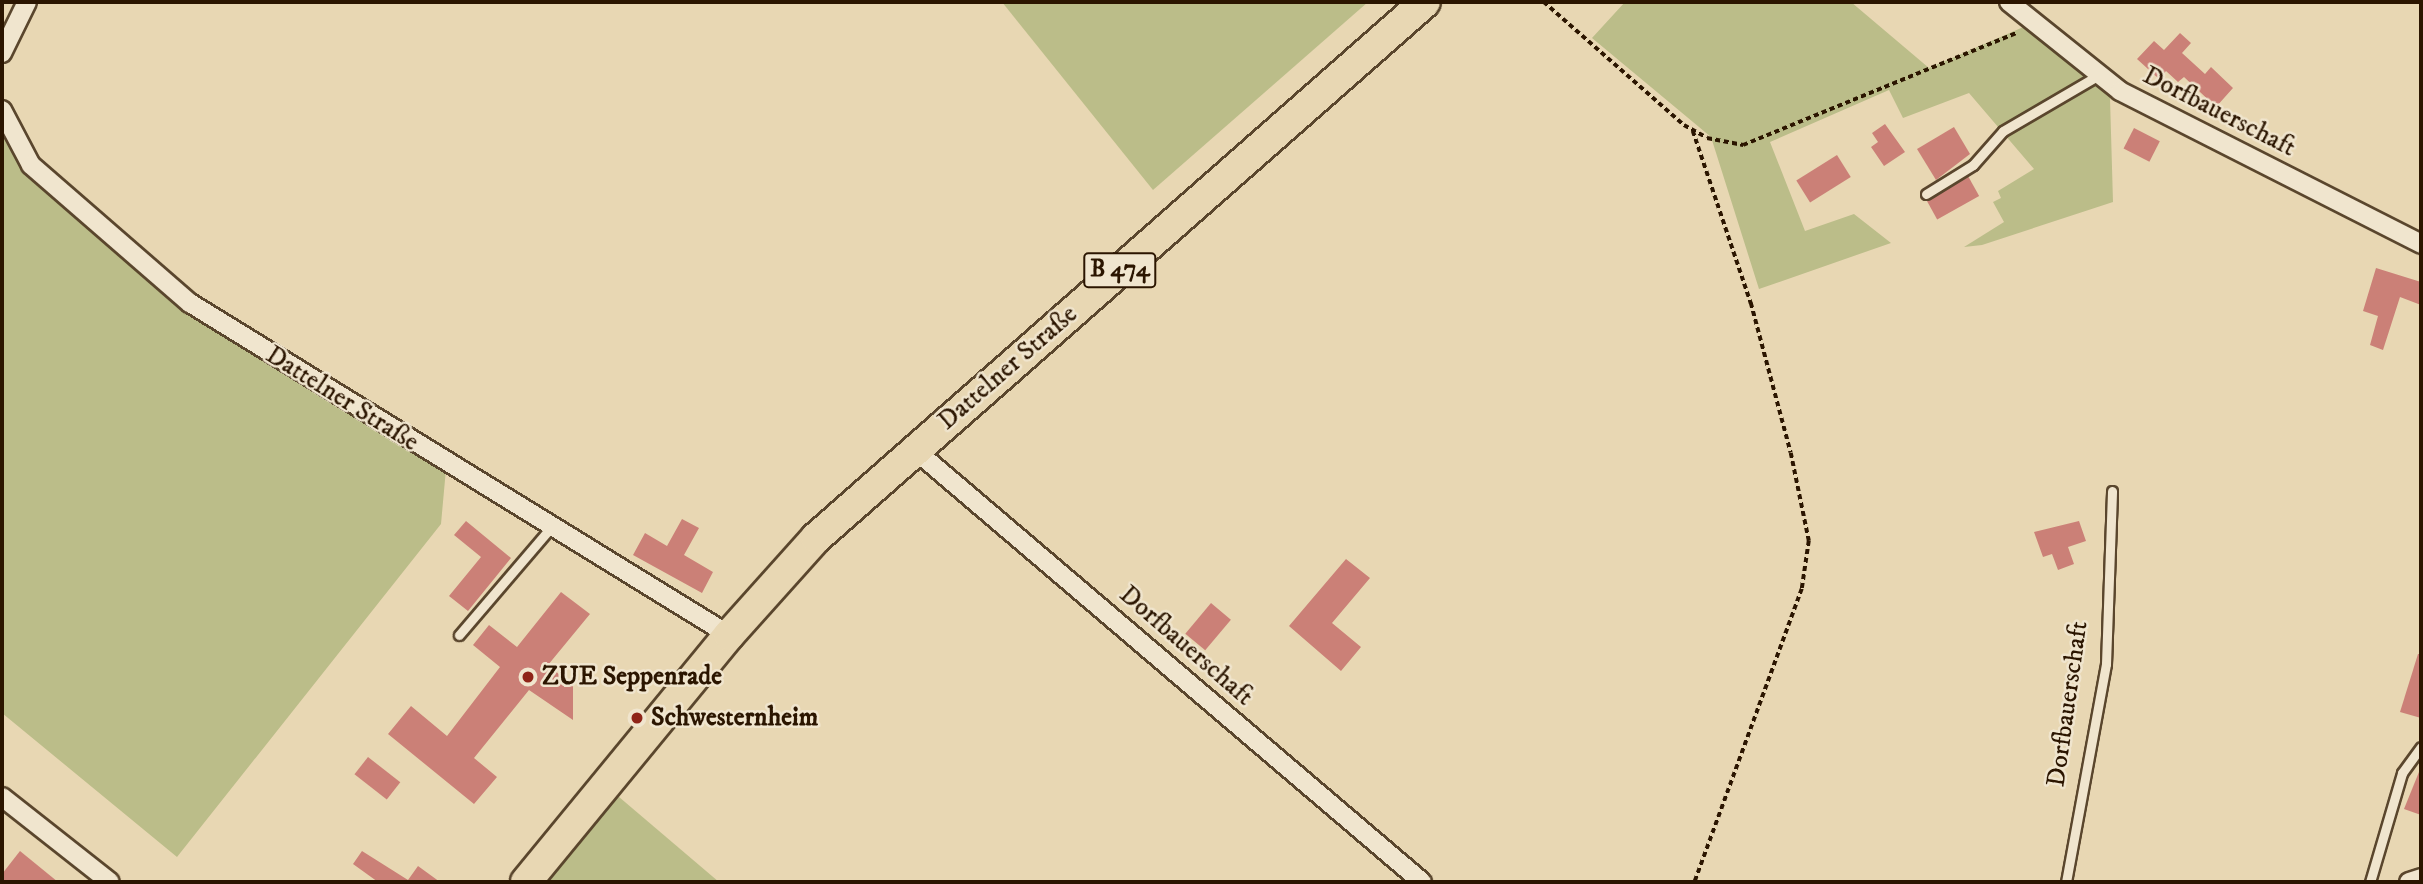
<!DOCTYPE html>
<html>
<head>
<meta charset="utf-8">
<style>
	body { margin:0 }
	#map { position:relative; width:2423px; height:884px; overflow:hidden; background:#e8d7b3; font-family:"IM FELL DW Pica",serif }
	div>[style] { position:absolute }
	.green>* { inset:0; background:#bbbd89 }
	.building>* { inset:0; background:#cb8077; transform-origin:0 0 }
	.path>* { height:3.5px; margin-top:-1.75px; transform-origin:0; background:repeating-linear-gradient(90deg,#2b1500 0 5px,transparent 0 8.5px) }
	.roads { filter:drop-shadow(2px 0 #5a462d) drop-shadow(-2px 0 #5a462d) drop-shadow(0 2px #5a462d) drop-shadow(0 -2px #5a462d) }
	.service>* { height:9px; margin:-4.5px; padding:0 4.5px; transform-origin:4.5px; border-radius:4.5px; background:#f0e5ce }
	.minor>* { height:18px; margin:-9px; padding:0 9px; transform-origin:9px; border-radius:9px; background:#f0e5ce }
	.primary>* { height:30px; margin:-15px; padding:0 15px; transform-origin:15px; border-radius:15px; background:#e8d7b3 }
	.dots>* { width:19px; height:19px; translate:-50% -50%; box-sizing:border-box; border:4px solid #f0e5ce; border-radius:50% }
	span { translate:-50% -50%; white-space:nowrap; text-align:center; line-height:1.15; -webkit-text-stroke:5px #f0e5ce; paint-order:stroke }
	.shield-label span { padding:2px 5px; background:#f0e5ce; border:2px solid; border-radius:5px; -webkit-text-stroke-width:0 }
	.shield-label { font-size:24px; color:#2b1500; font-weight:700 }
	.street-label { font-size:26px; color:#2b1500 }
	.poi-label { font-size:26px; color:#2b1500; font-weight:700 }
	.left { translate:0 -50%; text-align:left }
	.frame { position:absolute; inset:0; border:4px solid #2b1500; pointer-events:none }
</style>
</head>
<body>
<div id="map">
	<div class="green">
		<div style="clip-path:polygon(1002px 2px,1368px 2px,1153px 190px)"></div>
		<div style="clip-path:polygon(1625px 2px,1851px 2px,1929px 68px,2028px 25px,2115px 94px,2110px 98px,2113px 202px,1982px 245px,1964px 247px,2004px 222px,1993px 202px,2001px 198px,1998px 191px,2034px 169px,1969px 93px,1903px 118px,1889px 90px,1770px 142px,1805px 231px,1854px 214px,1891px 243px,1759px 289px,1711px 137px,1592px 38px)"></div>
		<div style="clip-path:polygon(2px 124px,192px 311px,446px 469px,441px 524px,177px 857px,2px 713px)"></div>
		<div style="clip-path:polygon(612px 791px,719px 882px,540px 882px)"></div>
	</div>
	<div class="building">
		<div style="clip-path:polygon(2180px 33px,2191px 43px,2182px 53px,2205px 74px,2211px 67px,2233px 88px,2216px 107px,2184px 77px,2178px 82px,2166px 71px,2159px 79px,2137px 59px,2154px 41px,2164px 50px)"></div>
		<div style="clip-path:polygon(1885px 124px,1905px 152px,1884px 166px,1871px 147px,1878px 142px,1872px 133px)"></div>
		<div style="clip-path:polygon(1954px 127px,1970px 154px,1936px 180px,1917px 149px)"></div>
		<div style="left:2134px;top:128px;width:29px;height:23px;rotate:27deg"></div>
		<div style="left:1837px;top:155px;width:26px;height:48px;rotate:58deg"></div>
		<div style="left:1968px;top:176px;width:23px;height:48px;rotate:61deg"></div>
		<div style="clip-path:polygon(2376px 268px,2421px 282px,2421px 305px,2400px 297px,2383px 350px,2370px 345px,2378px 316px,2363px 311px)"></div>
		<div style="clip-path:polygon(682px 519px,699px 528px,684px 555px,713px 572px,702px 593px,633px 555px,645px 533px,667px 546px)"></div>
		<div style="clip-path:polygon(466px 521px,511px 558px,468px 611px,449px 596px,481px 557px,454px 535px)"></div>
		<div style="clip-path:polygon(2079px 521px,2086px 541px,2068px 547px,2074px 564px,2058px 570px,2052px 554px,2043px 557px,2034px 532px)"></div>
		<div style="clip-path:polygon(1346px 559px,1370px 578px,1332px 623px,1361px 647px,1341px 671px,1289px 626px)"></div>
		<div style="clip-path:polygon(561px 592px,590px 614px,548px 665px,573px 686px,573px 720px,529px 690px,474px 758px,497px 777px,474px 804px,388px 734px,411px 706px,447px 736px,500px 667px,473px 645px,489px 625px,517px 647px)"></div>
		<div style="left:1211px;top:603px;width:26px;height:40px;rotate:40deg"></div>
		<div style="clip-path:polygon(2418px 654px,2421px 654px,2421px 718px,2400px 712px)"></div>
		<div style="left:368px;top:757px;width:41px;height:22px;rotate:38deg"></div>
		<div style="clip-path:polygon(2421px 767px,2421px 815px,2404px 809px)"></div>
		<div style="clip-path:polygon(20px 851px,58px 882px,2px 882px,2px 874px)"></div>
		<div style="clip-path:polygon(362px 851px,408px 880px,418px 866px,440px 882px,378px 882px,353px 864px)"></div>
	</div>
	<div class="path">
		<div style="left:1544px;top:2px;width:186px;rotate:41.3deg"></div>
		<div style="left:1684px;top:125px;width:26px;rotate:29deg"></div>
		<div style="left:1707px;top:138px;width:37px;rotate:11deg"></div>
		<div style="left:1743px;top:145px;width:297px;rotate:-22.3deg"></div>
		<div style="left:1693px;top:131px;width:182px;rotate:71.4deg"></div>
		<div style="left:1751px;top:303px;width:155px;rotate:75.1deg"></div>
		<div style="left:1791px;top:453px;width:90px;rotate:78.4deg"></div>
		<div style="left:1809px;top:541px;width:49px;rotate:98.3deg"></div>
		<div style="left:1802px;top:589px;width:312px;rotate:110.1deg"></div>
	</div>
	<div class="roads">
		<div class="service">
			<div style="left:1926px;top:194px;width:55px;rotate:-31.7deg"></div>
			<div style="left:1973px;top:165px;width:45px;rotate:-48.6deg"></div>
			<div style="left:2003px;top:131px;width:111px;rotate:-30.3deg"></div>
			<div style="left:459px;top:635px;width:145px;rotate:-49.5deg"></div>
			<div style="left:2066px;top:882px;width:222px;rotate:-79.6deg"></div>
			<div style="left:2106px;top:664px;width:173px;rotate:-88deg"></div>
			<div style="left:2370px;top:882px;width:114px;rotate:-73.6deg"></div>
			<div style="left:2402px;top:773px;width:32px;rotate:-54deg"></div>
		</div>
		<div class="minor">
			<div style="left:2009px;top:2px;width:142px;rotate:38.7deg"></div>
			<div style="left:2120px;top:91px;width:338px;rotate:26.9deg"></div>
			<div style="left:2px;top:53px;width:57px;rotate:-63.9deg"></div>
			<div style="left:2px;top:110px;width:62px;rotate:62.2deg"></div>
			<div style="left:31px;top:165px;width:211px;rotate:41deg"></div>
			<div style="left:190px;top:303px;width:633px;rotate:31.63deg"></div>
			<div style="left:915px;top:450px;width:666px;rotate:40.43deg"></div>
			<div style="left:2px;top:797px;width:137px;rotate:38.2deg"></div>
			<div style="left:2409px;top:882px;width:13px;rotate:-18deg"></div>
		</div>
		<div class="primary">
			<div style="left:526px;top:882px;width:320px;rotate:-50.6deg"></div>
			<div style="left:729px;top:635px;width:130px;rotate:-48.1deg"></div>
			<div style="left:816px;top:538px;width:811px;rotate:-41.35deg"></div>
		</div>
	</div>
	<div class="dots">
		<div style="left:528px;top:677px;background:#8f2418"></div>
		<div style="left:637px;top:718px;background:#8f2418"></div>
	</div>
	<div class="shield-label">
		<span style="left:1120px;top:270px">B 474</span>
	</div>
	<div class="street-label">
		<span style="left:2219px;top:112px;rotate:27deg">Dorfbauerschaft</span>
		<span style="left:1008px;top:368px;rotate:-41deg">Dattelner Straße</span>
		<span style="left:342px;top:399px;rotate:32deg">Dattelner Straße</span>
		<span style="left:1186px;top:646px;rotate:41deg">Dorfbauerschaft</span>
		<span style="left:2068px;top:704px;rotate:-82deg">Dorfbauerschaft</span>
	</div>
	<div class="poi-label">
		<span class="left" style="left:542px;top:677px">ZUE Seppenrade</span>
		<span class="left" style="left:651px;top:718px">Schwesternheim</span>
	</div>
	<div class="frame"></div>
</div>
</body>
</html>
